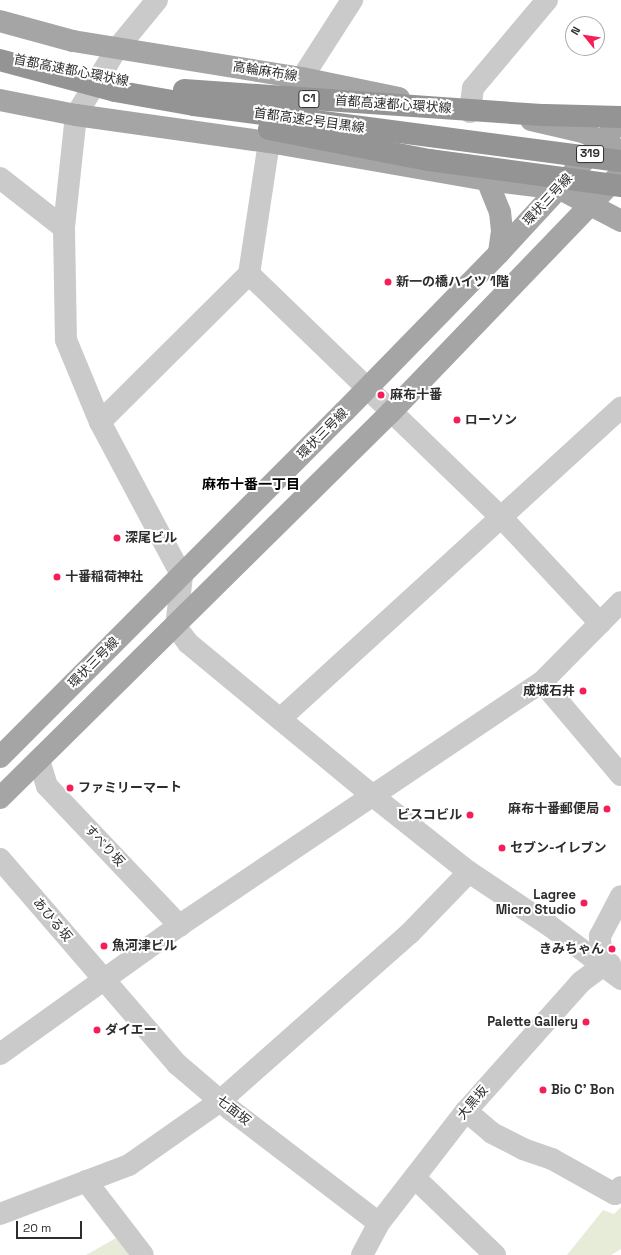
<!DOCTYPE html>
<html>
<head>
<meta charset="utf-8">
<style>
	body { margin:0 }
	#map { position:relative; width:621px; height:1255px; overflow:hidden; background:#fff; font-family:"Space Grotesk","Noto Sans JP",sans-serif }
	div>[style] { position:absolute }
	.green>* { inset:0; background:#e7ecd9 }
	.minor>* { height:22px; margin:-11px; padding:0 11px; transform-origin:11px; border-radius:11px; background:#cacaca }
	.major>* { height:22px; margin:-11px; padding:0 11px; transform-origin:11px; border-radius:11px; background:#a5a5a5 }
	.highway-bridge>* { height:22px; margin:-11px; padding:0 11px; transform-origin:11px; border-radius:11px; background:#949494 }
	.dots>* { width:11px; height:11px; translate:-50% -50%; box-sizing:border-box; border:2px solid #fff; border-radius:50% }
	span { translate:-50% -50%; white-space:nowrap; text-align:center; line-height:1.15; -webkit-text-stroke:4px #fff; paint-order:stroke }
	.shield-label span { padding:1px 3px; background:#fff; border:1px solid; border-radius:3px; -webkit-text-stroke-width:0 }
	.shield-label { font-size:12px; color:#2d2d2d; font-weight:700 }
	.street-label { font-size:13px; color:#2d2d2d }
	.poi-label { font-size:13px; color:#2d2d2d; font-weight:700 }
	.left { translate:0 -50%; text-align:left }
	.right { translate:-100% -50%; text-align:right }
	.neighbourhood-label { font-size:14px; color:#000; font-weight:700 }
	.north { position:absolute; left:565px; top:16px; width:40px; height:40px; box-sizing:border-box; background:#fff; border:1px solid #ababab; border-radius:50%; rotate:300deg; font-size:11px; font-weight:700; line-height:16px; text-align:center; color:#2d2d2d }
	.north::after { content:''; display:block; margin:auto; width:14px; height:18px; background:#f41f56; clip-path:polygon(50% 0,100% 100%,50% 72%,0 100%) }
	.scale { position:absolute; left:16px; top:1221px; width:66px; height:18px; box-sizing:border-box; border:2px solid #2d2d2d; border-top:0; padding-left:5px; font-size:12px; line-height:14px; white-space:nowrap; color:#2d2d2d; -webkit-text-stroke:3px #fff; paint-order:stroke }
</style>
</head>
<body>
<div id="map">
	<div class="green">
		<div style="clip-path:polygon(621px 1207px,621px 1249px,611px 1255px,567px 1255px,603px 1210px,614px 1214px)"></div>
		<div style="clip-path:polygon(116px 1238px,130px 1255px,86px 1255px)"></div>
	</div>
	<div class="minor">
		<div style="left:157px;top:0;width:65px;rotate:129.4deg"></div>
		<div style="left:116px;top:50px;width:76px;rotate:121.6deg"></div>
		<div style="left:76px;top:115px;width:114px;rotate:96.1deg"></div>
		<div style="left:64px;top:228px;width:112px;rotate:89deg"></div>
		<div style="left:66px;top:340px;width:89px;rotate:67.5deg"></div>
		<div style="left:100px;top:422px;width:174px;rotate:62deg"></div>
		<div style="left:182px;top:576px;width:51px;rotate:96.7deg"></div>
		<div style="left:176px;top:627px;width:20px;rotate:53deg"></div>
		<div style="left:188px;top:643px;width:240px;rotate:39.6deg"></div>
		<div style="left:373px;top:796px;width:122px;rotate:38.4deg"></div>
		<div style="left:469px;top:872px;width:97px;rotate:33.7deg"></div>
		<div style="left:550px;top:926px;width:89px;rotate:36.7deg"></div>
		<div style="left:302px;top:78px;width:93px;rotate:-57.3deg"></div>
		<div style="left:470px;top:112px;width:24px;rotate:-83deg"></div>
		<div style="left:473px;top:88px;width:115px;rotate:-49.9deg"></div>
		<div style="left:269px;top:142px;width:134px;rotate:98.6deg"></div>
		<div style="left:249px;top:274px;width:351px;rotate:44deg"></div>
		<div style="left:502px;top:518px;width:144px;rotate:47deg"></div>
		<div style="left:0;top:178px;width:81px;rotate:38deg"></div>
		<div style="left:100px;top:422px;width:210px;rotate:-44.8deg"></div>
		<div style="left:542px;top:682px;width:122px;rotate:49.7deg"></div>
		<div style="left:280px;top:719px;width:462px;rotate:-42.4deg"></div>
		<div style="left:39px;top:760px;width:27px;rotate:73deg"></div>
		<div style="left:47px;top:786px;width:193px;rotate:46.5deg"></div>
		<div style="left:0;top:859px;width:271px;rotate:49.2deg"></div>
		<div style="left:177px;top:1064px;width:71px;rotate:40.4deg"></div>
		<div style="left:231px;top:1110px;width:186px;rotate:37.4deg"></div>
		<div style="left:610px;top:964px;width:8px;rotate:166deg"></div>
		<div style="left:602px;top:966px;width:30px;rotate:-94deg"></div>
		<div style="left:600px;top:936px;width:45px;rotate:-62.3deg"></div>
		<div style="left:0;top:1054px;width:225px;rotate:-35.6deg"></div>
		<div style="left:183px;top:923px;width:432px;rotate:-33.9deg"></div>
		<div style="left:542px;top:682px;width:112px;rotate:-45.4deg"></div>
		<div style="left:466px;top:1111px;width:34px;rotate:40deg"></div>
		<div style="left:492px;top:1133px;width:35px;rotate:27deg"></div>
		<div style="left:523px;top:1149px;width:31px;rotate:19deg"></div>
		<div style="left:552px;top:1159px;width:72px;rotate:29.1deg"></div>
		<div style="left:615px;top:1194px;width:9px;rotate:-49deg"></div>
		<div style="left:415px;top:1178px;width:111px;rotate:43.9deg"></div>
		<div style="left:86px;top:1181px;width:93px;rotate:52.4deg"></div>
		<div style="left:0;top:1214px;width:138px;rotate:-20.8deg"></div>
		<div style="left:129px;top:1165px;width:111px;rotate:-35.1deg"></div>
		<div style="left:220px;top:1101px;width:254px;rotate:-41.5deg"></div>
		<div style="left:410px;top:933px;width:85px;rotate:-46deg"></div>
		<div style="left:362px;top:1255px;width:36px;rotate:-62deg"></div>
		<div style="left:379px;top:1223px;width:142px;rotate:-52.2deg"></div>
		<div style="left:466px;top:1111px;width:173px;rotate:-48.3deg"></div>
		<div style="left:581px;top:982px;width:26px;rotate:-37deg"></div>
	</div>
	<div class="major">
		<div style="left:0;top:21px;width:76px;rotate:15.3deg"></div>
		<div style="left:73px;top:41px;width:232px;rotate:9.2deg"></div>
		<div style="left:302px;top:78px;width:99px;rotate:11.7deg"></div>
		<div style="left:0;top:100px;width:77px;rotate:11.2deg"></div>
		<div style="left:76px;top:115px;width:195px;rotate:8deg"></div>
		<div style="left:269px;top:142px;width:221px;rotate:9.9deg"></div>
		<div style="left:487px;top:180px;width:74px;rotate:7deg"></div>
		<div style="left:560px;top:189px;width:69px;rotate:27.7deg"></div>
		<div style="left:531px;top:120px;width:53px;rotate:13deg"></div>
		<div style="left:583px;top:132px;width:42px;rotate:26.6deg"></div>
		<div style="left:487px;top:180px;width:35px;rotate:68deg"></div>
		<div style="left:500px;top:212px;width:19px;rotate:84deg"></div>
		<div style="left:502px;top:231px;width:22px;rotate:98deg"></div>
		<div style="left:0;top:757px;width:487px;rotate:-45.1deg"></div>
		<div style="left:344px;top:412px;width:222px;rotate:-45.7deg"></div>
		<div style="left:499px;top:253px;width:180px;rotate:-47.3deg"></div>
		<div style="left:0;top:798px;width:548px;rotate:-44.63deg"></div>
		<div style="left:390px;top:413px;width:333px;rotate:-46.1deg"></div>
	</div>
	<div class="highway-bridge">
		<div style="left:0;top:60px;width:119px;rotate:15.1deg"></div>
		<div style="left:115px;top:91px;width:80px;rotate:10deg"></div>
		<div style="left:194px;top:105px;width:431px;rotate:7.5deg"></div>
		<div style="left:184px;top:90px;width:362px;rotate:4deg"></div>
		<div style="left:545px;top:115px;width:76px;rotate:1.5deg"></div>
		<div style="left:269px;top:129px;width:163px;rotate:11deg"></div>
		<div style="left:429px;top:160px;width:194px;rotate:7.7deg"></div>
	</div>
	<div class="dots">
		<div style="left:388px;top:282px;background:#f41f56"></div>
		<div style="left:381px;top:395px;background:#f41f56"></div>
		<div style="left:457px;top:420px;background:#f41f56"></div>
		<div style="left:117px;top:538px;background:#f41f56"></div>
		<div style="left:57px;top:577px;background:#f41f56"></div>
		<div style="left:583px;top:691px;background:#f41f56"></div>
		<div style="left:70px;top:788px;background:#f41f56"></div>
		<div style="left:607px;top:809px;background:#f41f56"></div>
		<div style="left:470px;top:815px;background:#f41f56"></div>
		<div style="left:502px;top:848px;background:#f41f56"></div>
		<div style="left:584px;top:903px;background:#f41f56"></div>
		<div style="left:104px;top:946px;background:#f41f56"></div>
		<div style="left:612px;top:949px;background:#f41f56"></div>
		<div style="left:586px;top:1022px;background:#f41f56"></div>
		<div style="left:97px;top:1030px;background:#f41f56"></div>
		<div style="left:543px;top:1090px;background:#f41f56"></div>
	</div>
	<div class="shield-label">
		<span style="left:309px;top:99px">C1</span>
		<span style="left:590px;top:154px">319</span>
	</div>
	<div class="street-label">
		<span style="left:71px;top:71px;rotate:11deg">首都高速都心環状線</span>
		<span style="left:265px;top:72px;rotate:9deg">高輪麻布線</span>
		<span style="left:393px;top:105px;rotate:4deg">首都高速都心環状線</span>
		<span style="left:309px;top:121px;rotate:8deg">首都高速2号目黒線</span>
		<span style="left:548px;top:200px;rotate:-47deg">環状三号線</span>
		<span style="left:323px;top:434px;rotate:-45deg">環状三号線</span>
		<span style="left:94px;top:663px;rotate:-45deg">環状三号線</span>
		<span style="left:104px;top:846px;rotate:47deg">すべり坂</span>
		<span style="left:52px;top:920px;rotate:50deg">あひる坂</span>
		<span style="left:473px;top:1103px;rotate:-50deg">大黒坂</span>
		<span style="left:233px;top:1111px;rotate:38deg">七面坂</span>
	</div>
	<div class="poi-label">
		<span class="left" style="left:396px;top:282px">新一の橋ハイツ 1階</span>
		<span class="left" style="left:390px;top:395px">麻布十番</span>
		<span class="left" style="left:465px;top:420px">ローソン</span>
		<span class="left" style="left:125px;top:538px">深尾ビル</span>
		<span class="left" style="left:65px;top:577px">十番稲荷神社</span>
		<span class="right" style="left:575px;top:691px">成城石井</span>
		<span class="left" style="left:78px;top:788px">ファミリーマート</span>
		<span class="right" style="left:599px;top:809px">麻布十番郵便局</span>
		<span class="right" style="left:462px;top:815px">ビスコビル</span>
		<span class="left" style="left:510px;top:848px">セブン-イレブン</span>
		<span class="right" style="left:576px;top:903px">Lagree<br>Micro Studio</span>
		<span class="left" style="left:112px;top:946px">魚河津ビル</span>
		<span class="right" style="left:604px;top:949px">きみちゃん</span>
		<span class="right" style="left:578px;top:1022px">Palette Gallery</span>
		<span class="left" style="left:105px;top:1030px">ダイエー</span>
		<span class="left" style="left:551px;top:1090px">Bio C' Bon</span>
	</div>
	<div class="neighbourhood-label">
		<span style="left:251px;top:484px">麻布十番一丁目</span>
	</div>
	<div class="north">N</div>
	<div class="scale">20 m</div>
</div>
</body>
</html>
